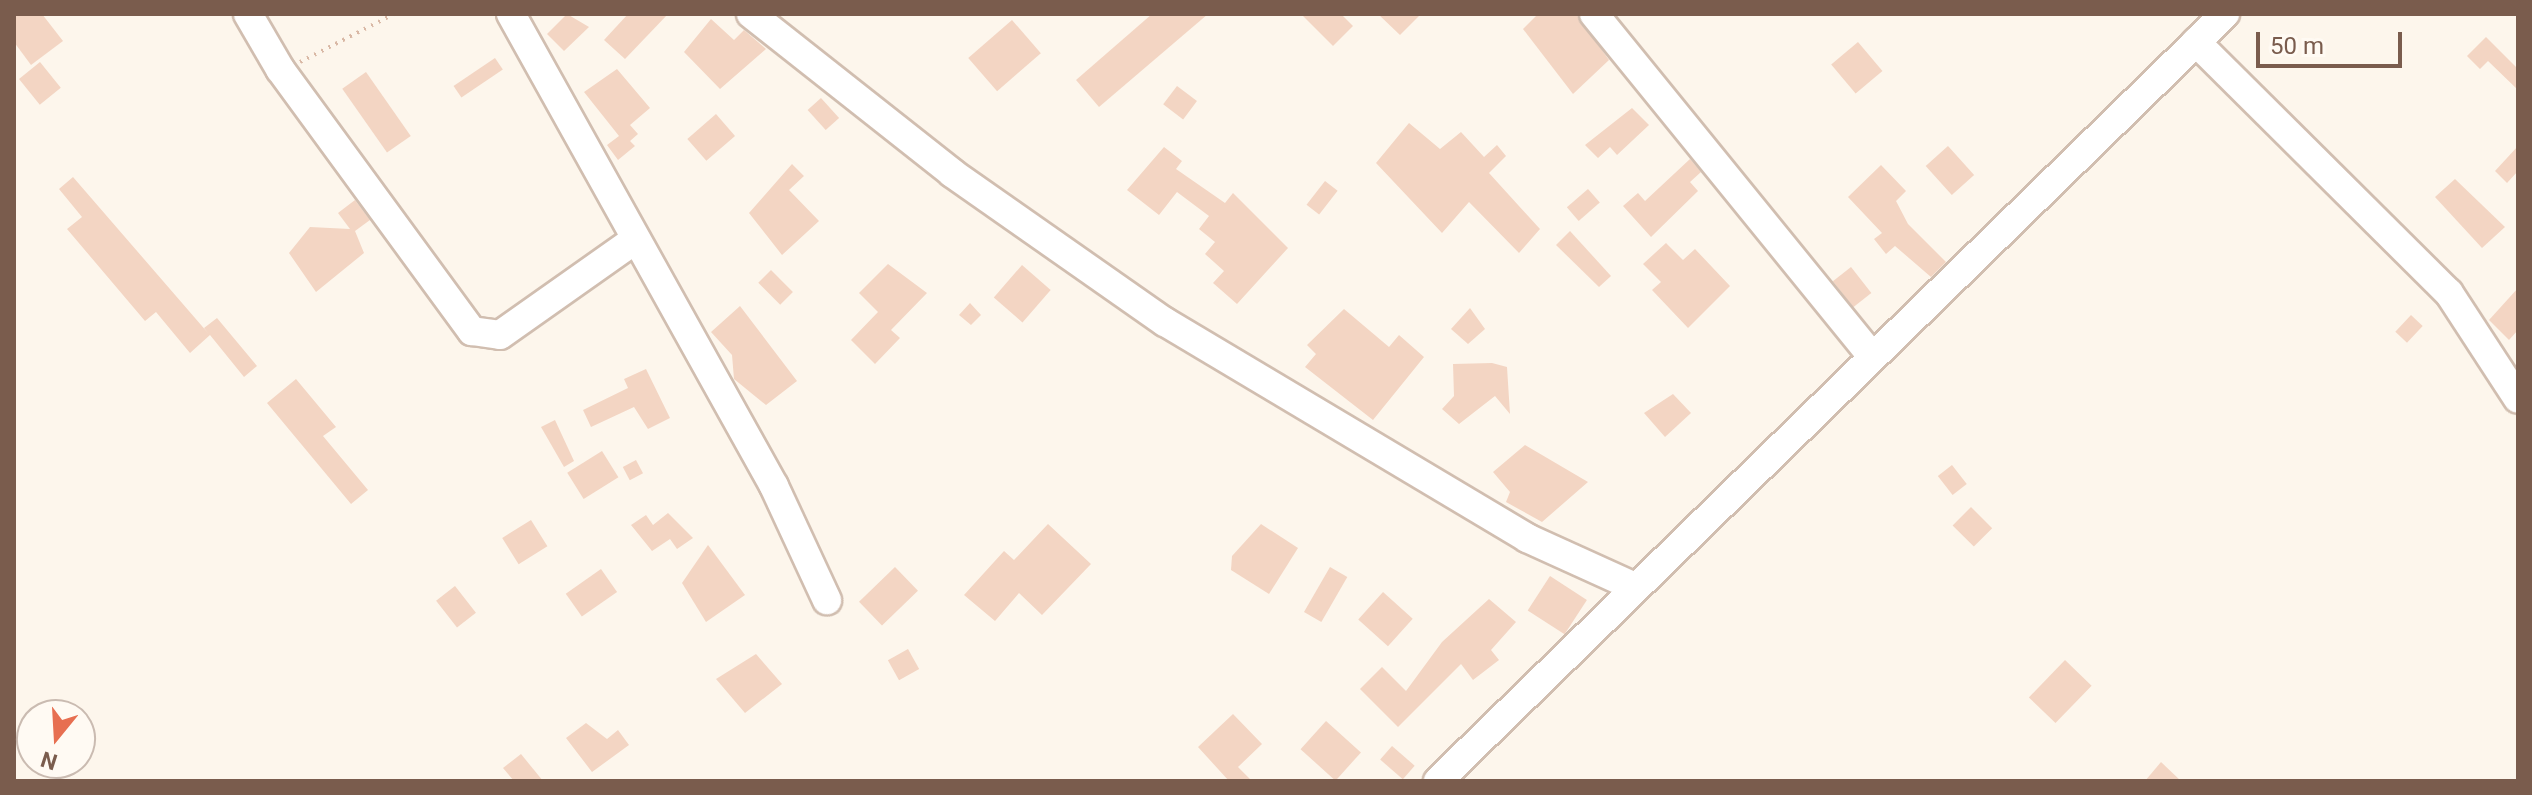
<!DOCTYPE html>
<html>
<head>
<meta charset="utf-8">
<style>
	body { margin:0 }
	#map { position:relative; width:2532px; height:795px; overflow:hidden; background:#fdf6ec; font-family:Roboto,sans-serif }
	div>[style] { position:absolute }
	.building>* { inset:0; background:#f3d5c3; transform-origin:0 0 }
	.path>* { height:4px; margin-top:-2px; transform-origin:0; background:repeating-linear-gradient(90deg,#d9b8a5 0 2px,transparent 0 8px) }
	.roads { filter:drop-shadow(2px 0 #d1beb0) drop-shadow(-2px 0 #d1beb0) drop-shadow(0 2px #d1beb0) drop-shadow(0 -2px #d1beb0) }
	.minor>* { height:28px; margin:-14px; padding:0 14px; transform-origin:14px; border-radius:14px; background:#fff }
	span { translate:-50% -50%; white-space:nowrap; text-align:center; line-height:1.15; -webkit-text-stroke:8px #fffaf3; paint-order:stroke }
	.frame { position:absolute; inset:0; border:16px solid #7a5c4d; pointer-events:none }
	.north { position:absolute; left:16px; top:699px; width:80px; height:80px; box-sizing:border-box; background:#fffaf3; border:2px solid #cabbb1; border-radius:50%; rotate:198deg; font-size:22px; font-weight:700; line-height:32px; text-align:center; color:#7a5c4d }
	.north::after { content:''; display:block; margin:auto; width:28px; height:36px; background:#e76f51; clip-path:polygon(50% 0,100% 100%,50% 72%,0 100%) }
	.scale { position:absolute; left:2256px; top:32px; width:146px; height:36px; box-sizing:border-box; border:4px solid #7a5c4d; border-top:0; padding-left:10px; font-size:24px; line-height:28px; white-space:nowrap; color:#7a5c4d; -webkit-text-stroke:6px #fffaf3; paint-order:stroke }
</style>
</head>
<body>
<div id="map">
	<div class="building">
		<div style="clip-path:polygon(14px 14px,42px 14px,63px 41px,31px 65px,14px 42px)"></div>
		<div style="clip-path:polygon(567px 14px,589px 27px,564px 51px,547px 34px)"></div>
		<div style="clip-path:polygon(628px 14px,668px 14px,625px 59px,604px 40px)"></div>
		<div style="clip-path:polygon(1152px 14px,1208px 14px,1099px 107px,1076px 80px)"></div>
		<div style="clip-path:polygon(1301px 14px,1341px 14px,1353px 26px,1333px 46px)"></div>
		<div style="clip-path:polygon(1378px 14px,1421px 14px,1400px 35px)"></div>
		<div style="clip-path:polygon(1538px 14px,1576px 14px,1609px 60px,1573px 94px,1523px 29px)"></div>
		<div style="clip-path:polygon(711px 19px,734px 40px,744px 30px,766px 49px,720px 89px,684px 52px)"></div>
		<div style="left:1012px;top:20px;width:44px;height:58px;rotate:49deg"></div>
		<div style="clip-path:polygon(2486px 37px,2518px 69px,2518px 90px,2488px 61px,2480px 69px,2467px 56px)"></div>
		<div style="left:1858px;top:42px;width:38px;height:35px;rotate:50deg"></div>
		<div style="left:495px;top:58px;width:14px;height:50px;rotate:56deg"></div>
		<div style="left:40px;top:62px;width:33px;height:27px;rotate:51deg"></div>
		<div style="clip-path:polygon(617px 69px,650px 108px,630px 125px,638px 134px,630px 141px,635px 146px,618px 160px,607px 145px,619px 136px,584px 92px)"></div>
		<div style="left:366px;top:72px;width:78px;height:29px;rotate:55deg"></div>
		<div style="left:1177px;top:86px;width:25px;height:23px;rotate:37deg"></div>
		<div style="left:821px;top:98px;width:27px;height:18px;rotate:48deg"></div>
		<div style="clip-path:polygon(1632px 108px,1649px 125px,1617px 155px,1610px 147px,1598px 158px,1585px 145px)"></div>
		<div style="left:716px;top:114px;width:29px;height:38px;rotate:49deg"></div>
		<div style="clip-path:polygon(1409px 123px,1440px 149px,1461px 132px,1484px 157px,1497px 145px,1506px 156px,1489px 173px,1540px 229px,1519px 253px,1469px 202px,1442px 233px,1376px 163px)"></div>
		<div style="left:1948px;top:146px;width:39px;height:30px;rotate:48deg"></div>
		<div style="clip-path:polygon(2518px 146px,2518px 171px,2507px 183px,2495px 171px)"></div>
		<div style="clip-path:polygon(1164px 147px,1182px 161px,1176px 169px,1225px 203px,1233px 193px,1288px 248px,1237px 304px,1213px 283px,1224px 271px,1205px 254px,1215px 242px,1199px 229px,1209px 216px,1177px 192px,1159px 215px,1127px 190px)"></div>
		<div style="clip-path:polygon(1690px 159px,1701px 172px,1690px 182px,1698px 191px,1651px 237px,1623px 206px,1638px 193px,1645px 201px)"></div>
		<div style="clip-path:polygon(792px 164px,804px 176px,789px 190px,819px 221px,782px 255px,749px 213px)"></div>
		<div style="clip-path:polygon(1881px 165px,1906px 191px,1896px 201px,1908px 224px,1946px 262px,1931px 277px,1895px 246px,1886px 254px,1874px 239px,1882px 233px,1848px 197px)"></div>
		<div style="clip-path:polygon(73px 177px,208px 333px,204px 328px,217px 318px,257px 366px,244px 377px,210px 335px,190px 353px,156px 312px,145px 321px,67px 229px,82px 217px,59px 189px)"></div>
		<div style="clip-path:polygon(2455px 179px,2505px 227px,2482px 248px,2435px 197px)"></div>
		<div style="left:1325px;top:181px;width:16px;height:30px;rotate:38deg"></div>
		<div style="left:1588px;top:189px;width:18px;height:28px;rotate:49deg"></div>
		<div style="clip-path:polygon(355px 200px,370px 220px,355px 231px,364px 253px,316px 292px,289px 253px,310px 227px,350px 229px,338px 213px)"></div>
		<div style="clip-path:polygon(1570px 231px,1611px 276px,1599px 287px,1556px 245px)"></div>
		<div style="clip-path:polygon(1666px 243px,1683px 260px,1695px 249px,1730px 286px,1688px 328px,1652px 290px,1661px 282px,1643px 264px)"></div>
		<div style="clip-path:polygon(888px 264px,927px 293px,891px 330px,900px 338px,875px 364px,851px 340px,878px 312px,859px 293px)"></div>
		<div style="left:1022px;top:265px;width:38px;height:43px;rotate:41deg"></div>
		<div style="left:1851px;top:267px;width:33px;height:23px;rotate:52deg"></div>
		<div style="left:771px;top:270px;width:31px;height:18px;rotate:45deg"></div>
		<div style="clip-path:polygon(2518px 288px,2518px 330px,2509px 340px,2489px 320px)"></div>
		<div style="clip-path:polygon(970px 303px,981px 315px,971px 325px,959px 315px)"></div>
		<div style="clip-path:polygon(740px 306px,797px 381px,766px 405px,734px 379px,732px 355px,711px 332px)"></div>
		<div style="clip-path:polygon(1470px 308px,1485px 329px,1468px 344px,1451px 329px)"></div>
		<div style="clip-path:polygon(1344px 309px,1389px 347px,1399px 335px,1424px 357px,1373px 420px,1305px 367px,1316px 354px,1307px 345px)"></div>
		<div style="left:2411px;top:315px;width:16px;height:23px;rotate:43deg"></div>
		<div style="clip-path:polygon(1492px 363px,1507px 367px,1510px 414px,1495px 396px,1459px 424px,1442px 409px,1454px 396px,1453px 364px)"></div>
		<div style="clip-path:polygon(646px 369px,670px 418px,648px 429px,634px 407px,591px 427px,583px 410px,628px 388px,624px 379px)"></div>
		<div style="clip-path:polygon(296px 379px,336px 427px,323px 436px,368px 490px,351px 504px,267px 403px)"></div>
		<div style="clip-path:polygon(1673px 394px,1691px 413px,1665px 437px,1644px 413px)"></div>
		<div style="clip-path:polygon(555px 420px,574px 461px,564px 467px,541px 427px)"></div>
		<div style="clip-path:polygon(1525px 445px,1588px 482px,1542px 522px,1506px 502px,1510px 492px,1493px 472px)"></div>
		<div style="left:602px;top:451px;width:31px;height:41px;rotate:58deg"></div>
		<div style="left:636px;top:460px;width:15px;height:15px;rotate:62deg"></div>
		<div style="left:1952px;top:465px;width:24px;height:18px;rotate:52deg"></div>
		<div style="left:1971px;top:507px;width:30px;height:26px;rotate:45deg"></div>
		<div style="clip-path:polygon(668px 513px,693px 538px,677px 549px,670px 539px,652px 551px,631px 525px,646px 515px,653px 525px)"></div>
		<div style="left:531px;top:520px;width:31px;height:34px;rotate:58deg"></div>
		<div style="clip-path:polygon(1048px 524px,1091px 564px,1042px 615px,1019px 593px,995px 621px,964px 595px,1004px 551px,1014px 560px)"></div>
		<div style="clip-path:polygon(1261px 524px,1298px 548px,1269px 594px,1231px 570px,1232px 556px)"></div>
		<div style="clip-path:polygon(708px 545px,745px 595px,706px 622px,682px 583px)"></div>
		<div style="left:895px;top:567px;width:33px;height:50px;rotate:46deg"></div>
		<div style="left:1330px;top:567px;width:20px;height:52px;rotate:30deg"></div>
		<div style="left:601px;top:569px;width:28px;height:43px;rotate:55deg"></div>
		<div style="left:1550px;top:576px;width:44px;height:41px;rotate:33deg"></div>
		<div style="left:455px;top:586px;width:34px;height:24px;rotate:52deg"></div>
		<div style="left:1383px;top:592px;width:40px;height:37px;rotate:42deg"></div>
		<div style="clip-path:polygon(1489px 599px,1516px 622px,1491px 650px,1499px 660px,1473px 680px,1461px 664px,1398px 727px,1360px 689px,1382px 667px,1406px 691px,1442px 642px)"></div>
		<div style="left:908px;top:649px;width:23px;height:23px;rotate:61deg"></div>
		<div style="clip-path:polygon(756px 654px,782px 684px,745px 713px,716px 679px)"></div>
		<div style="left:2065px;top:660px;width:37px;height:52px;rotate:44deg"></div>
		<div style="clip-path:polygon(1233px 714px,1262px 744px,1238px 767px,1252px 781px,1229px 781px,1198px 747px)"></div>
		<div style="left:1326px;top:721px;width:47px;height:38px;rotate:42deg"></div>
		<div style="clip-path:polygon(586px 723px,607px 739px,618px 730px,629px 745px,592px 772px,566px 738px)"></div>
		<div style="left:1392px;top:746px;width:30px;height:18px;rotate:41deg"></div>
		<div style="clip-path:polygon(521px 754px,543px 781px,514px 781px,503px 768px)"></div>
		<div style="clip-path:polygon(2161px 762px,2181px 781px,2145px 781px)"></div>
	</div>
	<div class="path">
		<div style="left:300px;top:62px;width:106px;rotate:-27.1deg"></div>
	</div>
	<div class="roads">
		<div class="minor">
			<div style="left:248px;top:14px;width:64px;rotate:59.8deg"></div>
			<div style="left:280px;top:69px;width:325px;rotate:53.8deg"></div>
			<div style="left:472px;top:331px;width:28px;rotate:8deg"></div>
			<div style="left:500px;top:335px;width:166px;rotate:-35.2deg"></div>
			<div style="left:511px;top:14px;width:540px;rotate:60.87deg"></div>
			<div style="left:774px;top:486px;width:126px;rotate:65.1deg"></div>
			<div style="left:751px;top:14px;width:256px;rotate:38.3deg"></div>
			<div style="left:952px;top:173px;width:260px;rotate:35deg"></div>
			<div style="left:1165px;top:322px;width:422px;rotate:30.8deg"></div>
			<div style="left:1527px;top:538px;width:116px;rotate:24.4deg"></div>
			<div style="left:1594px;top:14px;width:439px;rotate:50.9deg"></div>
			<div style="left:2196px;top:42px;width:356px;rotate:44.8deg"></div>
			<div style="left:2449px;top:293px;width:126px;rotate:56.9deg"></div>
			<div style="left:1438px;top:781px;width:1099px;rotate:-44.26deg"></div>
		</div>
	</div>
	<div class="frame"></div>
	<div class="north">N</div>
	<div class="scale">50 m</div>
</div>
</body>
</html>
